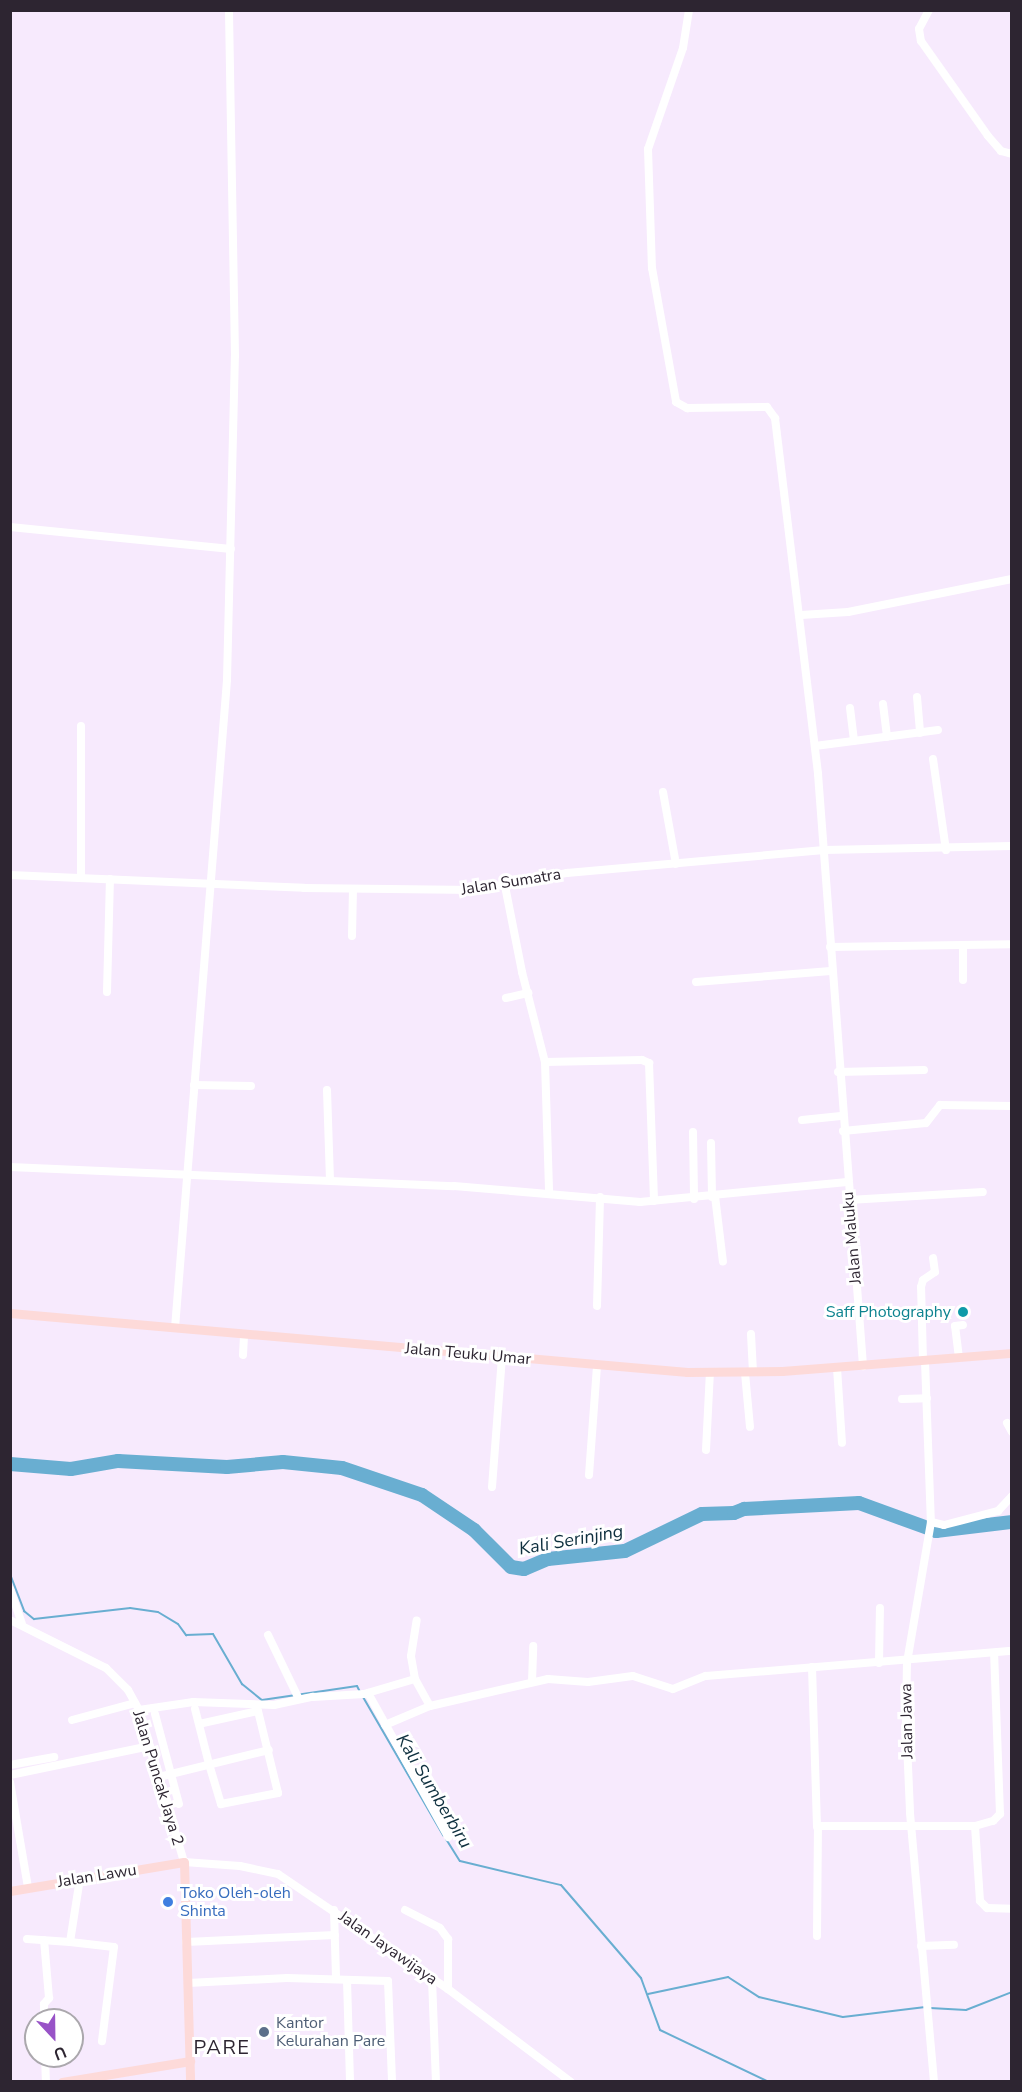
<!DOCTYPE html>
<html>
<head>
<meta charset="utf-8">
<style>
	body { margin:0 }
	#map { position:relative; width:1022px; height:2092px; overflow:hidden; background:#f7eafd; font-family:"Nunito Sans",sans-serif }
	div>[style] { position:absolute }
	.stream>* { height:2px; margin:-1px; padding:0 1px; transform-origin:1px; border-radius:1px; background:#69aed1 }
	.river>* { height:14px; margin:-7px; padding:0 7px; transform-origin:7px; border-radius:7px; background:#69aed1 }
	.minor>* { height:8px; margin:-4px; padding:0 4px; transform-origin:4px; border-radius:4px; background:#fff }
	.major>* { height:9px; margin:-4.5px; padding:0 4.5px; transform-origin:4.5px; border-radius:4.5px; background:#fddad9 }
	.dots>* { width:16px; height:16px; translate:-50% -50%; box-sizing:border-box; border:3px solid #fff; border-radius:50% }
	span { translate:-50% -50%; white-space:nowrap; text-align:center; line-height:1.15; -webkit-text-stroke:6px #fff; paint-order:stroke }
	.street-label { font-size:16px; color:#2d2531 }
	.culture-label { font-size:16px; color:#0d838f }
	.right { translate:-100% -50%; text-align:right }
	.shop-label { font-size:16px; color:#366cbe }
	.left { translate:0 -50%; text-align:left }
	.service-label { font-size:16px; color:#4e5e75 }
	.water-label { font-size:18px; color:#0e2f3e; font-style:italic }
	.quarter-label { font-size:20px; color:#2d2531; letter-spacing:1.5px }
	.frame { position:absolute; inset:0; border:12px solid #2d2531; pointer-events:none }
	.north { position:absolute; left:24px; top:2008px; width:60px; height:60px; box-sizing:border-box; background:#fff; border:2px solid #aba8ad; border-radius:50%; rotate:158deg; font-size:16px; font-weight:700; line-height:24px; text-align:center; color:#2d2531 }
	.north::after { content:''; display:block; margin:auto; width:21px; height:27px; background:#9853c7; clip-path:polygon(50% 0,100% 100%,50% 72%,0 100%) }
</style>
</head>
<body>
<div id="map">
	<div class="stream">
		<div style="left:10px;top:1574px;width:40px;rotate:69deg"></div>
		<div style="left:24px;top:1611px;width:13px;rotate:39deg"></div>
		<div style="left:34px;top:1619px;width:97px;rotate:-6.5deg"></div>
		<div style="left:130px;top:1608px;width:28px;rotate:8deg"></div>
		<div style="left:158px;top:1612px;width:23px;rotate:31deg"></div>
		<div style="left:178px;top:1624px;width:14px;rotate:54deg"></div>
		<div style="left:186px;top:1635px;width:27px;rotate:-2deg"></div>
		<div style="left:213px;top:1634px;width:58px;rotate:59.9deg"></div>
		<div style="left:242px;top:1684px;width:26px;rotate:39deg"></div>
		<div style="left:262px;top:1700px;width:96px;rotate:-8.4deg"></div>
		<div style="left:357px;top:1686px;width:7px;rotate:63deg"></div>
		<div style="left:363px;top:1697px;width:160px;rotate:59.9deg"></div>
		<div style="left:446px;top:1839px;width:26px;rotate:58deg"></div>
		<div style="left:460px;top:1861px;width:104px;rotate:13.4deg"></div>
		<div style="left:561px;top:1885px;width:123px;rotate:49.3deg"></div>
		<div style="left:641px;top:1978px;width:55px;rotate:69.9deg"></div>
		<div style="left:660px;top:2030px;width:121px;rotate:25.5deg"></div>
		<div style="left:648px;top:1994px;width:82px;rotate:-12deg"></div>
		<div style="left:728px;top:1977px;width:37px;rotate:33deg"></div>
		<div style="left:759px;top:1997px;width:86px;rotate:13.4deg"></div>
		<div style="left:843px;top:2017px;width:83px;rotate:-7deg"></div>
		<div style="left:930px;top:2008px;width:36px;rotate:3deg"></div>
		<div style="left:966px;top:2010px;width:49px;rotate:-21.4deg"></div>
	</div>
	<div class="river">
		<div style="left:10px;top:1464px;width:61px;rotate:4.7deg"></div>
		<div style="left:71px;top:1469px;width:48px;rotate:-9.7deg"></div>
		<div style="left:118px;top:1461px;width:109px;rotate:3.2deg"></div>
		<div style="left:227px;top:1467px;width:56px;rotate:-5.1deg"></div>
		<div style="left:283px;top:1462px;width:59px;rotate:5.8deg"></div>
		<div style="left:342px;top:1468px;width:84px;rotate:18.6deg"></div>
		<div style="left:422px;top:1495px;width:63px;rotate:33.9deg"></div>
		<div style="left:474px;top:1530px;width:52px;rotate:45deg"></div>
		<div style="left:511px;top:1567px;width:13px;rotate:9deg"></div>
		<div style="left:524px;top:1569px;width:26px;rotate:-23deg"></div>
		<div style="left:548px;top:1559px;width:77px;rotate:-5.9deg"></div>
		<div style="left:625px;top:1551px;width:85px;rotate:-25.7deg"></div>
		<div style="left:702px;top:1514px;width:32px;rotate:-2deg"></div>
		<div style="left:734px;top:1513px;width:11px;rotate:-22deg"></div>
		<div style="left:744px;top:1509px;width:115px;rotate:-3deg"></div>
		<div style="left:859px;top:1503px;width:82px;rotate:20deg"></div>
		<div style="left:936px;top:1531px;width:77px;rotate:-6.8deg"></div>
	</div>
	<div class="minor">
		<div style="left:689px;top:10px;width:38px;rotate:99deg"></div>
		<div style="left:683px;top:48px;width:107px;rotate:109.1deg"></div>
		<div style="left:648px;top:149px;width:119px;rotate:88.1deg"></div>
		<div style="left:652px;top:268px;width:136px;rotate:79.8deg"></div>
		<div style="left:676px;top:402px;width:13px;rotate:29deg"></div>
		<div style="left:687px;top:408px;width:80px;rotate:-0.7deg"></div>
		<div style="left:767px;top:407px;width:14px;rotate:54deg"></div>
		<div style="left:775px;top:418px;width:359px;rotate:83.1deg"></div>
		<div style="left:818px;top:774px;width:594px;rotate:85.65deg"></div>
		<div style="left:929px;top:10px;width:21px;rotate:118deg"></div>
		<div style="left:919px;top:29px;width:12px;rotate:81deg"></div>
		<div style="left:921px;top:41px;width:116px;rotate:54.8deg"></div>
		<div style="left:988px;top:136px;width:20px;rotate:49deg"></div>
		<div style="left:1001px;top:151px;width:11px;rotate:15deg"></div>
		<div style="left:10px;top:527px;width:222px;rotate:5.7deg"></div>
		<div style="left:801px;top:615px;width:47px;rotate:-3.7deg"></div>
		<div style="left:848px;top:612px;width:167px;rotate:-11.4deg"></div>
		<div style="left:917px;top:697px;width:36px;rotate:85deg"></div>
		<div style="left:883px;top:704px;width:33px;rotate:83deg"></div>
		<div style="left:850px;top:708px;width:33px;rotate:83deg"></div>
		<div style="left:81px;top:726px;width:150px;rotate:90deg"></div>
		<div style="left:815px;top:746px;width:124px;rotate:-7.4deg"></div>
		<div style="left:933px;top:759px;width:92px;rotate:81.9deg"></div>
		<div style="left:663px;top:792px;width:73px;rotate:79.8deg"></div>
		<div style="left:10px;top:875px;width:294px;rotate:2.5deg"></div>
		<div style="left:304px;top:888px;width:171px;rotate:0.7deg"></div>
		<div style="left:475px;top:890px;width:94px;rotate:-10.5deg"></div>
		<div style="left:567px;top:873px;width:258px;rotate:-5.1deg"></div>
		<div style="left:824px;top:850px;width:188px;rotate:-1.2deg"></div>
		<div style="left:505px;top:886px;width:88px;rotate:78.8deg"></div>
		<div style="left:522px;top:972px;width:93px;rotate:75.7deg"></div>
		<div style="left:545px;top:1062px;width:130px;rotate:88.2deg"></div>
		<div style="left:352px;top:936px;width:46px;rotate:-88.8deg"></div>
		<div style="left:963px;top:945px;width:35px;rotate:90deg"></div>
		<div style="left:830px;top:947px;width:182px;rotate:-0.9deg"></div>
		<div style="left:696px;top:982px;width:135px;rotate:-4.7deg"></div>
		<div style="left:107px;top:992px;width:113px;rotate:-88.5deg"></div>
		<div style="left:506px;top:998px;width:23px;rotate:-13deg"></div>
		<div style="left:545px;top:1062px;width:97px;rotate:-1.2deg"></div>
		<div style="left:642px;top:1060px;width:8px;rotate:23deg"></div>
		<div style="left:649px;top:1063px;width:138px;rotate:87.9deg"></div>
		<div style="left:838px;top:1072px;width:86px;rotate:-1.3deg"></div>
		<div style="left:194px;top:1085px;width:57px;rotate:1deg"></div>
		<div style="left:327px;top:1090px;width:90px;rotate:88.1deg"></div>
		<div style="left:802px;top:1120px;width:39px;rotate:-6deg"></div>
		<div style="left:843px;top:1131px;width:83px;rotate:-5.5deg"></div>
		<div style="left:926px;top:1123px;width:23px;rotate:-52deg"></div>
		<div style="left:940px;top:1105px;width:72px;rotate:0.8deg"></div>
		<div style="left:693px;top:1132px;width:67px;rotate:89.1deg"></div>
		<div style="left:711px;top:1143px;width:54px;rotate:88.9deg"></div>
		<div style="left:10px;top:1167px;width:444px;rotate:2.5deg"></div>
		<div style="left:454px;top:1186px;width:187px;rotate:4.9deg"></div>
		<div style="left:640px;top:1202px;width:208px;rotate:-5.5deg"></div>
		<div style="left:715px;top:1196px;width:66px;rotate:83.1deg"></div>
		<div style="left:849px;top:1200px;width:134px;rotate:-3.4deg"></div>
		<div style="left:597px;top:1306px;width:109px;rotate:-88.4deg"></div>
		<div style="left:175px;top:1328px;width:650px;rotate:-85.41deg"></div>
		<div style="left:227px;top:680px;width:324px;rotate:-88.6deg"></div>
		<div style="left:235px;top:356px;width:346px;rotate:-91deg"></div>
		<div style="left:751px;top:1334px;width:38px;rotate:87deg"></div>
		<div style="left:243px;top:1355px;width:21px;rotate:-87deg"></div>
		<div style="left:959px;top:1358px;width:32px;rotate:-97deg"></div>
		<div style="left:955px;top:1326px;width:8px;rotate:-7deg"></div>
		<div style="left:923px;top:1361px;width:74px;rotate:-91.5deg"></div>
		<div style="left:921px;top:1287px;width:7px;rotate:-74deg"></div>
		<div style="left:923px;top:1280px;width:14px;rotate:-34deg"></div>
		<div style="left:935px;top:1272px;width:14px;rotate:-98deg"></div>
		<div style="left:925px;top:1361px;width:161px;rotate:87.9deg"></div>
		<div style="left:931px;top:1522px;width:142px;rotate:99.7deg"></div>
		<div style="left:907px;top:1662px;width:58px;rotate:91deg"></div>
		<div style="left:906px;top:1720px;width:93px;rotate:87.5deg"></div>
		<div style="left:910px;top:1813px;width:270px;rotate:84.9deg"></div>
		<div style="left:837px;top:1368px;width:75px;rotate:86.2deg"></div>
		<div style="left:745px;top:1373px;width:54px;rotate:84.7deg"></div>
		<div style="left:902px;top:1399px;width:25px;rotate:-2deg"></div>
		<div style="left:1007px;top:1423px;width:10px;rotate:61deg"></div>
		<div style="left:706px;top:1450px;width:78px;rotate:-87.1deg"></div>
		<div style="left:589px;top:1475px;width:110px;rotate:-85.8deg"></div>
		<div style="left:492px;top:1487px;width:131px;rotate:-85.6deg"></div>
		<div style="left:931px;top:1522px;width:13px;rotate:13deg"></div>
		<div style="left:944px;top:1525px;width:56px;rotate:-14.5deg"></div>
		<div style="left:998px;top:1511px;width:21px;rotate:-47deg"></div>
		<div style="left:10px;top:1589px;width:36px;rotate:71deg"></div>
		<div style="left:10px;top:1620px;width:107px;rotate:26.6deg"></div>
		<div style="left:106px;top:1668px;width:31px;rotate:45deg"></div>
		<div style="left:128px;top:1690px;width:23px;rotate:61deg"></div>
		<div style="left:139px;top:1710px;width:159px;rotate:73.5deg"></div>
		<div style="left:184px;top:1862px;width:56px;rotate:4.1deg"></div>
		<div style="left:240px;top:1866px;width:39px;rotate:12deg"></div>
		<div style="left:278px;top:1874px;width:205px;rotate:34.1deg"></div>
		<div style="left:448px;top:1989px;width:154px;rotate:37.1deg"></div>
		<div style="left:268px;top:1635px;width:71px;rotate:64.2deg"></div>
		<div style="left:879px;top:1663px;width:55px;rotate:-89deg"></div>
		<div style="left:812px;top:1667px;width:160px;rotate:88.2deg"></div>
		<div style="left:415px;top:1679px;width:23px;rotate:-100deg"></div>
		<div style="left:411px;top:1656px;width:36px;rotate:-81deg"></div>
		<div style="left:532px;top:1682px;width:36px;rotate:-88deg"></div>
		<div style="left:368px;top:1693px;width:165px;rotate:60.9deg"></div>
		<div style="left:195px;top:1709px;width:57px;rotate:75.7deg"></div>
		<div style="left:209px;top:1764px;width:42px;rotate:73.3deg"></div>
		<div style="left:221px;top:1804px;width:58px;rotate:-10.9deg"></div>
		<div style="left:278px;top:1793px;width:84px;rotate:-103.7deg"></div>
		<div style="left:258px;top:1711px;width:60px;rotate:167.6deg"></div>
		<div style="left:139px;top:1710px;width:55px;rotate:-8.4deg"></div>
		<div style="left:193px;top:1702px;width:81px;rotate:2.1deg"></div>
		<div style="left:274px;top:1705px;width:40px;rotate:-12deg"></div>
		<div style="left:313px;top:1697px;width:51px;rotate:-3.4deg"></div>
		<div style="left:364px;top:1694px;width:53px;rotate:-16.4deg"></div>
		<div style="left:415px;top:1679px;width:31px;rotate:61deg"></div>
		<div style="left:155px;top:1714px;width:93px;rotate:75.1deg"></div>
		<div style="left:72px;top:1720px;width:65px;rotate:-15.1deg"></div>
		<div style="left:385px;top:1725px;width:49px;rotate:-22.9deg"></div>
		<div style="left:430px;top:1706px;width:121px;rotate:-12.9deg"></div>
		<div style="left:548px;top:1679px;width:40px;rotate:4.3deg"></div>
		<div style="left:588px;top:1682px;width:45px;rotate:-7.6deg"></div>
		<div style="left:633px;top:1676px;width:42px;rotate:18deg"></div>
		<div style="left:673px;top:1689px;width:35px;rotate:-22deg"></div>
		<div style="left:706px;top:1676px;width:307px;rotate:-4.7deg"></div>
		<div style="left:10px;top:1765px;width:45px;rotate:-10.3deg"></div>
		<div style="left:10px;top:1775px;width:143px;rotate:-11.7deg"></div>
		<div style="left:159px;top:1777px;width:113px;rotate:-13.8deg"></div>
		<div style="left:10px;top:1782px;width:107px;rotate:80.3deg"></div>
		<div style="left:975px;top:1826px;width:75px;rotate:86.2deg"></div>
		<div style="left:980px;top:1901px;width:10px;rotate:45deg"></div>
		<div style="left:987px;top:1908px;width:25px;rotate:2deg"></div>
		<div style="left:334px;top:1910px;width:69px;rotate:88.3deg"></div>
		<div style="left:405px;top:1910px;width:39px;rotate:27deg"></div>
		<div style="left:440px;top:1928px;width:14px;rotate:54deg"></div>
		<div style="left:448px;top:1939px;width:50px;rotate:90deg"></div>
		<div style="left:817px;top:1936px;width:110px;rotate:-89.5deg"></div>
		<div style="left:818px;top:1826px;width:157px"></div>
		<div style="left:975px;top:1826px;width:19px;rotate:-16deg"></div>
		<div style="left:993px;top:1821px;width:10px;rotate:-45deg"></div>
		<div style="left:1000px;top:1814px;width:161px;rotate:-92.1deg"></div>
		<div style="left:27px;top:1939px;width:43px;rotate:4deg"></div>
		<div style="left:70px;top:1942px;width:65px;rotate:-81.1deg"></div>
		<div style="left:70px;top:1942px;width:44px;rotate:6.5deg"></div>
		<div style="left:114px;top:1947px;width:95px;rotate:97.3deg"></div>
		<div style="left:186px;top:1942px;width:149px;rotate:-2.7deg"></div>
		<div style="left:921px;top:1946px;width:33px;rotate:-2deg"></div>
		<div style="left:432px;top:1979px;width:103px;rotate:87.8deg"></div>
		<div style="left:347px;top:1980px;width:102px;rotate:88.3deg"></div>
		<div style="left:188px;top:1983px;width:99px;rotate:-2.9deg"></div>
		<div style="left:287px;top:1978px;width:101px;rotate:1.7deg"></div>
		<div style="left:388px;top:1981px;width:101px;rotate:87.7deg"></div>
		<div style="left:44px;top:2020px;width:16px;rotate:-90deg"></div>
		<div style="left:44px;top:2004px;width:8px;rotate:-50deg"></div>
		<div style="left:49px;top:1998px;width:58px;rotate:-94.9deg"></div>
		<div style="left:45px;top:2056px;width:26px;rotate:88deg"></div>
	</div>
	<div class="major">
		<div style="left:10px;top:1313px;width:680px;rotate:4.98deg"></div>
		<div style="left:687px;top:1372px;width:95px;rotate:-0.6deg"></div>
		<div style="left:782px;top:1371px;width:231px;rotate:-4.5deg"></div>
		<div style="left:10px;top:1891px;width:176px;rotate:-9.5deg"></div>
		<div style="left:184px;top:1862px;width:220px;rotate:88.4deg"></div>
		<div style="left:62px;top:2082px;width:130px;rotate:-9.3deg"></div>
	</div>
	<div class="dots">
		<div style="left:963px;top:1312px;background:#0f9aa8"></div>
		<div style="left:168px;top:1902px;background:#3f7fe0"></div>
		<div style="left:264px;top:2032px;background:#5c6f8a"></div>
	</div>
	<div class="street-label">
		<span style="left:511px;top:882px;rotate:-9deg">Jalan Sumatra</span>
		<span style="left:852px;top:1238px;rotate:-95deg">Jalan Maluku</span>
		<span style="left:468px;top:1354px;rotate:5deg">Jalan Teuku Umar</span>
		<span style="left:907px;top:1721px;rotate:-91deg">Jalan Jawa</span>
		<span style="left:158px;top:1778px;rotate:73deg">Jalan Puncak Jaya 2</span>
		<span style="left:97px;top:1876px;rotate:-9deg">Jalan Lawu</span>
		<span style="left:388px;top:1948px;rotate:35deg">Jalan Jayawijaya</span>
	</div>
	<div class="culture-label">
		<span class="right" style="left:951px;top:1312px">Saff Photography</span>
	</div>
	<div class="shop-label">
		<span class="left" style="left:180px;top:1902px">Toko Oleh-oleh<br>Shinta</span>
	</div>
	<div class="service-label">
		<span class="left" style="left:276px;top:2032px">Kantor<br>Kelurahan Pare</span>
	</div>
	<div class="water-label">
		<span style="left:571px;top:1540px;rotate:-10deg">Kali Serinjing</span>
		<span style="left:434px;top:1791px;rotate:59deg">Kali Sumberbiru</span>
	</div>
	<div class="quarter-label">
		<span style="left:222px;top:2047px">PARE</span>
	</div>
	<div class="frame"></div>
	<div class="north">U</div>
</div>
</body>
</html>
